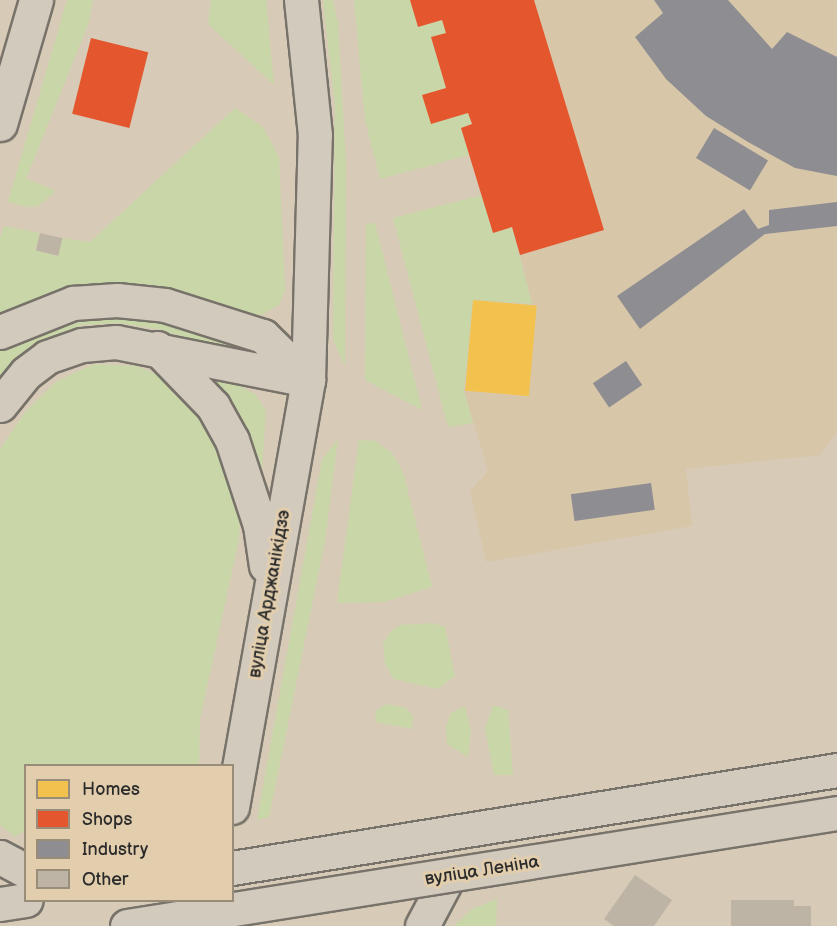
<!DOCTYPE html>
<html>
<head>
<meta charset="utf-8">
<style>
	body { margin:0 }
	#map { position:relative; width:837px; height:926px; overflow:hidden; background:#d7cab7; font-family:"Balsamiq Sans",sans-serif }
	div>[style] { position:absolute }
	.built>* { inset:0; background:#d8c6a9 }
	.green>* { inset:0; background:#c9d7a8 }
	.homes>* { inset:0; background:#f2c14e; transform-origin:0 0 }
	.shops>* { inset:0; background:#e4572e; transform-origin:0 0 }
	.industry>* { inset:0; background:#8d8d92; transform-origin:0 0 }
	.building>* { inset:0; background:#beb4a5; transform-origin:0 0 }
	.roads { filter:drop-shadow(2px 0 #78736a) drop-shadow(-2px 0 #78736a) drop-shadow(0 2px #78736a) drop-shadow(0 -2px #78736a) }
	.major>* { height:33px; margin:-16.5px; padding:0 16.5px; transform-origin:16.5px; border-radius:16.5px; background:#d2cabd }
	.bridges { filter:drop-shadow(2px 0 #78736a) drop-shadow(-2px 0 #78736a) drop-shadow(0 2px #78736a) drop-shadow(0 -2px #78736a) }
	.major-bridge>* { height:33px; margin:-16.5px; padding:0 16.5px; transform-origin:16.5px; border-radius:16.5px; background:#d2cabd }
	span { translate:-50% -50%; white-space:nowrap; text-align:center; line-height:1.15; -webkit-text-stroke:6px #e2cead; paint-order:stroke }
	.street-label { font-size:18px; color:#2b2b2b }
	.legend { position:absolute; left:24px; top:764px; width:210px; height:138px; box-sizing:border-box; background:#e2cead; border:2px solid #998d79; margin:0; padding:8px 10px; list-style:none; font-size:18px; color:#2b2b2b }
	.legend li { display:flex; align-items:center; gap:12px; height:30px }
	.legend b { width:30px; border:2px solid #998d79 }
</style>
</head>
<body>
<div id="map">
	<div class="built">
		<div style="clip-path:polygon(534px 0,837px 0,837px 432px,820px 455px,686px 469px,692px 526px,486px 562px,470px 491px,488px 471px,464px 391px,528px 397px,537px 306px,532px 304px,520px 255px,604px 230px)"></div>
	</div>
	<div class="green">
		<div style="clip-path:polygon(67px 0,93px 0,89px 22px,26px 179px,55px 190px,54px 193px,38px 206px,28px 207px,8px 202px)"></div>
		<div style="clip-path:polygon(211px 0,266px 0,274px 85px,208px 24px)"></div>
		<div style="clip-path:polygon(323px 0,333px 0,338px 23px,346px 163px,345px 366px,333px 340px,335px 106px)"></div>
		<div style="clip-path:polygon(354px 0,410px 0,418px 27px,442px 20px,446px 33px,446px 88px,422px 95px,468px 113px,472px 124px,461px 128px,469px 155px,380px 179px,365px 120px)"></div>
		<div style="clip-path:polygon(235px 108px,263px 127px,279px 157px,285px 291px,279px 305px,258px 317px,159px 287px,109px 284px,0 319px,0 237px,4px 226px,40px 233px,35px 250px,57px 256px,62px 238px,90px 242px)"></div>
		<div style="clip-path:polygon(482px 195px,493px 233px,512px 227px,532px 304px,473px 300px,464px 391px,473px 423px,448px 427px,393px 218px)"></div>
		<div style="clip-path:polygon(375px 223px,422px 410px,365px 380px,366px 224px)"></div>
		<div style="clip-path:polygon(80px 314px,161px 316px,259px 349px,255px 360px,158px 329px,117px 323px,83px 325px,52px 336px,25px 353px,0 377px,0 350px)"></div>
		<div style="clip-path:polygon(94px 364px,136px 366px,166px 378px,188px 400px,223px 462px,240px 514px,239px 539px,200px 719px,199px 765px,26px 766px,25px 830px,15px 837px,0 825px,0 449px,25px 412px,57px 381px)"></div>
		<div style="clip-path:polygon(210px 370px,255px 394px,266px 411px,262px 470px,235px 414px,207px 373px)"></div>
		<div style="clip-path:polygon(338px 439px,325px 541px,269px 817px,257px 820px,322px 459px)"></div>
		<div style="clip-path:polygon(359px 440px,375px 441px,392px 453px,403px 472px,432px 587px,384px 602px,337px 603px)"></div>
		<div style="clip-path:polygon(433px 623px,445px 627px,455px 676px,438px 689px,394px 679px,385px 664px,383px 644px,391px 631px,401px 625px)"></div>
		<div style="clip-path:polygon(386px 704px,407px 708px,413px 717px,412px 729px,375px 722px,376px 711px)"></div>
		<div style="clip-path:polygon(493px 705px,508px 710px,513px 775px,494px 775px,485px 728px)"></div>
		<div style="clip-path:polygon(465px 706px,471px 731px,468px 757px,447px 744px,446px 727px,451px 713px)"></div>
		<div style="clip-path:polygon(497px 899px,496px 926px,454px 926px,472px 909px)"></div>
	</div>
	<div class="homes">
		<div style="left:473px;top:300px;width:64px;height:91px;rotate:5deg"></div>
	</div>
	<div class="shops">
		<div style="clip-path:polygon(410px 0,534px 0,604px 230px,520px 255px,512px 227px,493px 233px,461px 128px,472px 124px,468px 113px,431px 124px,422px 95px,446px 88px,431px 37px,446px 33px,442px 20px,418px 27px)"></div>
		<div style="left:91px;top:38px;width:59px;height:78px;rotate:14deg"></div>
	</div>
	<div class="industry">
		<div style="clip-path:polygon(654px 0,728px 0,772px 49px,787px 32px,837px 57px,837px 176px,795px 168px,748px 142px,706px 116px,666px 79px,635px 37px,663px 13px)"></div>
		<div style="left:714px;top:128px;width:63px;height:35px;rotate:31deg"></div>
		<div style="clip-path:polygon(837px 202px,837px 226px,765px 234px,640px 329px,617px 296px,744px 209px,758px 229px,769px 225px,769px 210px)"></div>
		<div style="left:626px;top:361px;width:29px;height:40px;rotate:56deg"></div>
		<div style="left:651px;top:483px;width:27px;height:81px;rotate:82deg"></div>
	</div>
	<div class="building">
		<div style="left:40px;top:233px;width:23px;height:18px;rotate:13deg"></div>
		<div style="clip-path:polygon(635px 875px,672px 900px,654px 926px,614px 926px,604px 919px)"></div>
		<div style="clip-path:polygon(731px 900px,794px 900px,794px 906px,811px 906px,811px 926px,731px 926px)"></div>
	</div>
	<div class="roads">
		<div class="major">
			<div style="left:0;top:124px;width:129px;rotate:-73.8deg"></div>
			<div style="left:0;top:332px;width:79px;rotate:-21.7deg"></div>
			<div style="left:73px;top:303px;width:44px;rotate:-3.9deg"></div>
			<div style="left:117px;top:300px;width:48px;rotate:5.9deg"></div>
			<div style="left:165px;top:305px;width:103px;rotate:17.6deg"></div>
			<div style="left:263px;top:336px;width:63px;rotate:44.4deg"></div>
			<div style="left:157px;top:348px;width:81px;rotate:46deg"></div>
			<div style="left:213px;top:406px;width:39px;rotate:61deg"></div>
			<div style="left:232px;top:440px;width:89px;rotate:71.8deg"></div>
			<div style="left:260px;top:525px;width:41px;rotate:81.7deg"></div>
			<div style="left:0;top:405px;width:41px;rotate:-50.9deg"></div>
			<div style="left:26px;top:373px;width:26px;rotate:-37deg"></div>
			<div style="left:47px;top:357px;width:37px;rotate:-19deg"></div>
			<div style="left:82px;top:345px;width:34px;rotate:-5deg"></div>
			<div style="left:116px;top:342px;width:196px;rotate:11.2deg"></div>
			<div style="left:232px;top:807px;width:434px;rotate:-79.9deg"></div>
			<div style="left:308px;top:380px;width:245px;rotate:-88.4deg"></div>
			<div style="left:315px;top:135px;width:136px;rotate:-95.9deg"></div>
			<div style="left:0;top:857px;width:30px;rotate:28deg"></div>
			<div style="left:232px;top:868px;width:613px;rotate:-9.2deg"></div>
			<div style="left:0;top:904px;width:26px;rotate:-9deg"></div>
			<div style="left:422px;top:926px;width:55px;rotate:-62deg"></div>
		</div>
	</div>
	<div class="bridges">
		<div class="major-bridge">
			<div style="left:127px;top:926px;width:719px;rotate:-9.04deg"></div>
		</div>
	</div>
	<div class="street-label">
		<span style="left:270px;top:594px;rotate:-80deg">вуліца Арджанікідзэ</span>
		<span style="left:482px;top:871px;rotate:-9deg">вуліца Леніна</span>
	</div>
	<ul class="legend">
	<li><b style="height:16px;background:#f2c14e"></b>Homes</li>
	<li><b style="height:16px;background:#e4572e"></b>Shops</li>
	<li><b style="height:16px;background:#8d8d92"></b>Industry</li>
	<li><b style="height:16px;background:#beb4a5"></b>Other</li>
	</ul>
</div>
</body>
</html>
